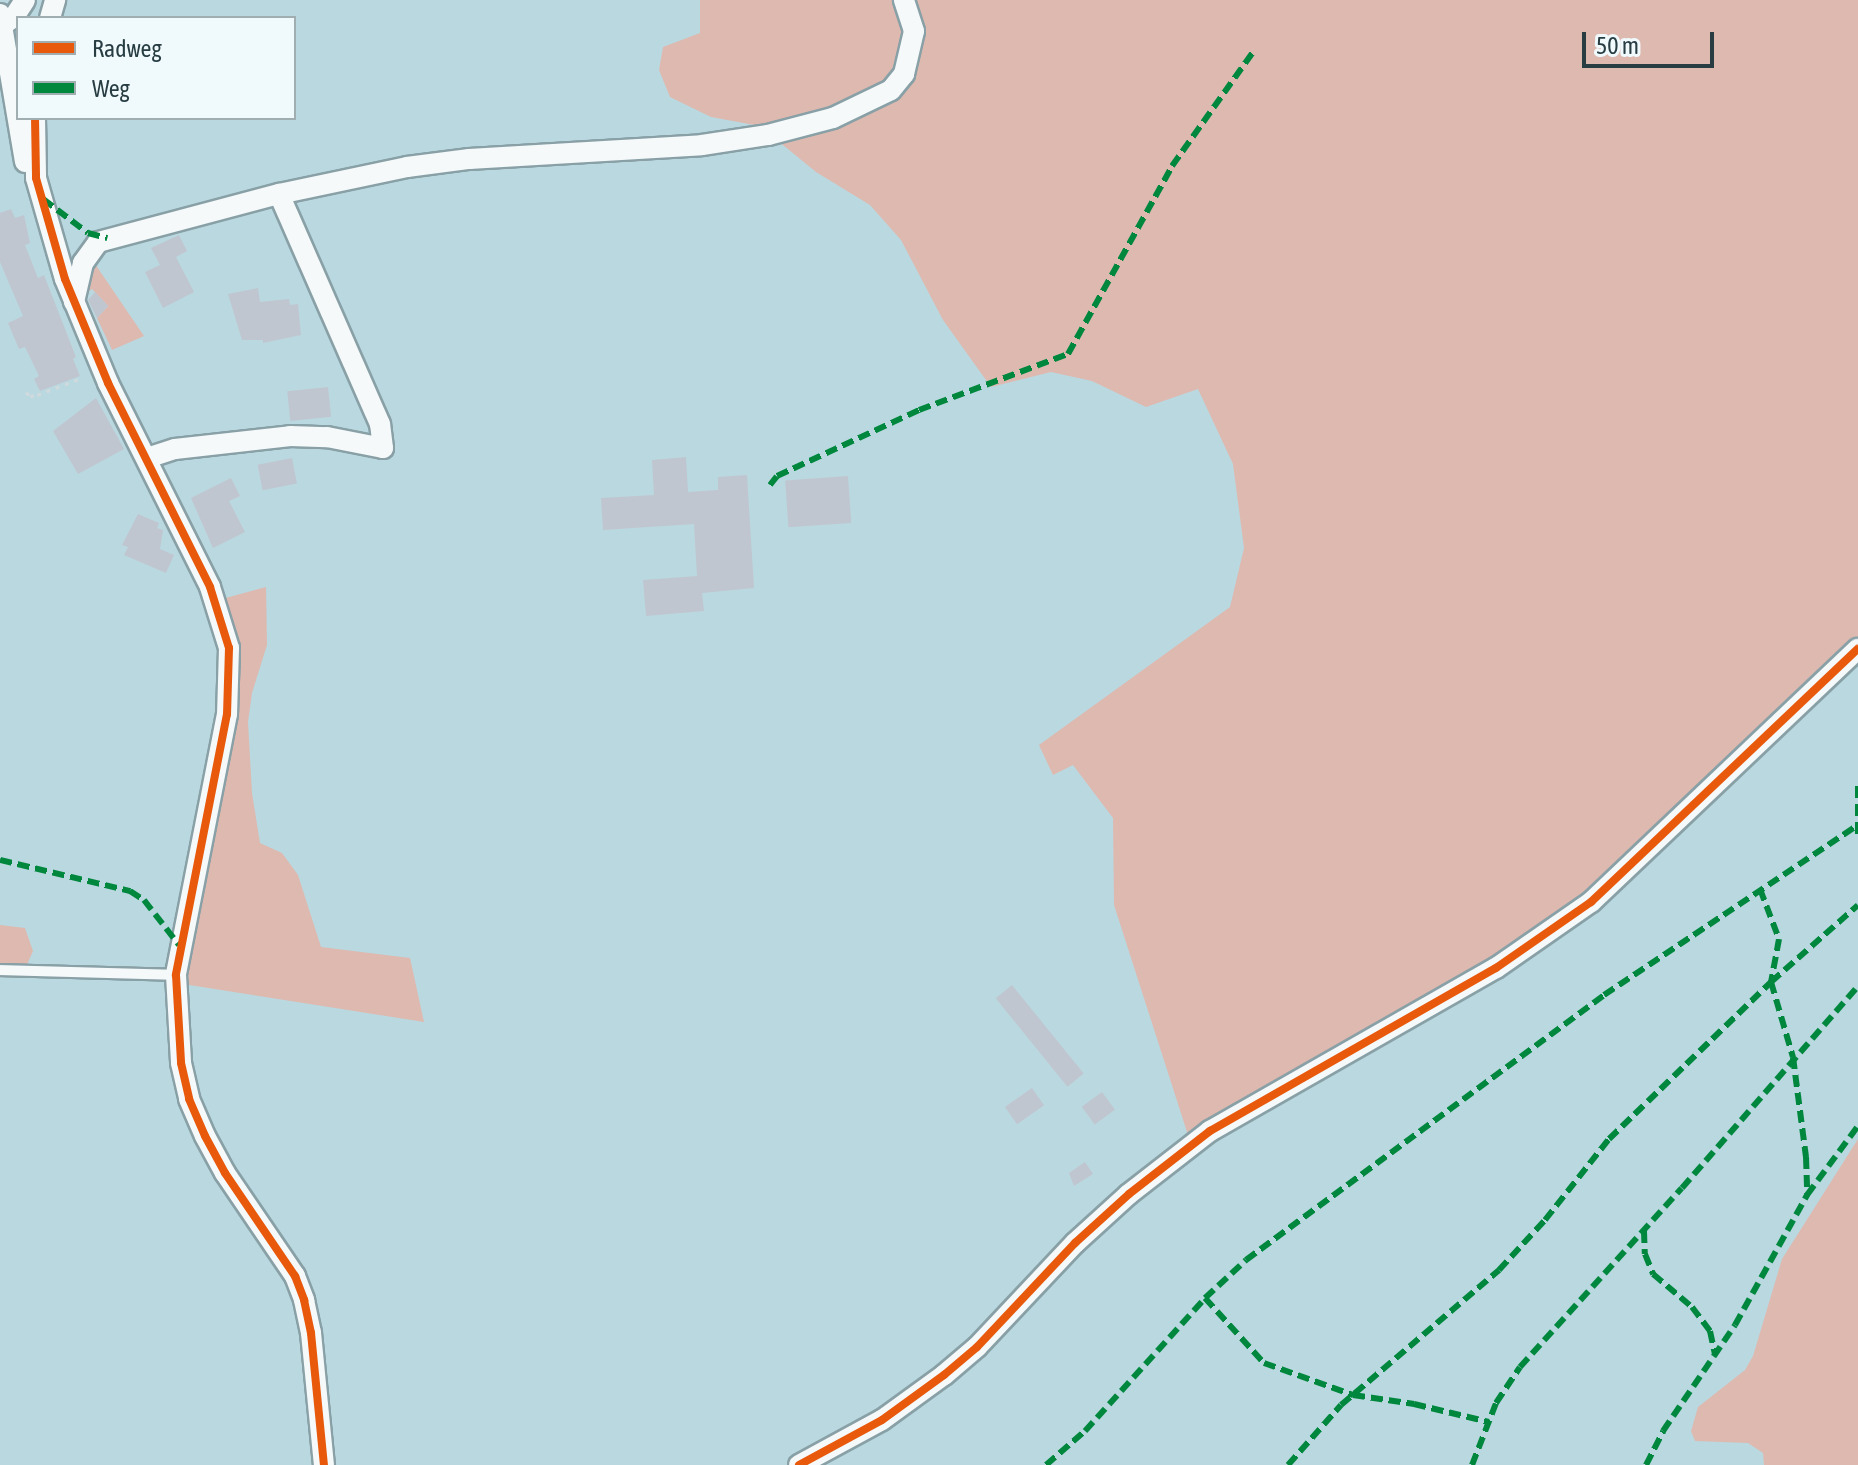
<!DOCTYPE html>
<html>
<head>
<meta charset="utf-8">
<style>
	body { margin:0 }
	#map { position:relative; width:1858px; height:1465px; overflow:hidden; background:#bad8e0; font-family:"Asap Condensed",sans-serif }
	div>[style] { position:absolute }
	.green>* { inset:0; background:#deb9b0 }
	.building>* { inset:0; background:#c0c6d0; transform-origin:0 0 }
	.path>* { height:3px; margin-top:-1.5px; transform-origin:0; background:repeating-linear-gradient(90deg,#d0dadd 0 4px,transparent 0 10px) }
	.roads { filter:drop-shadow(2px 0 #88a0a6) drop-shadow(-2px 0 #88a0a6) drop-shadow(0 2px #88a0a6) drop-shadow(0 -2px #88a0a6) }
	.lane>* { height:10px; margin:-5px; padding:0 5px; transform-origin:5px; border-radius:5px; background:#f5f9fa }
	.street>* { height:20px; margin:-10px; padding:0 10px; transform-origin:10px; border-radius:10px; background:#f5f9fa }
	.quiet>* { height:6px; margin-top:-3px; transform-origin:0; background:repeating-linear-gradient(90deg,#00873e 0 12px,transparent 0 18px) }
	.cycleway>* { height:8px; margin:-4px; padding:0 4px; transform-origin:4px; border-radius:4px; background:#e8590c }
	span { translate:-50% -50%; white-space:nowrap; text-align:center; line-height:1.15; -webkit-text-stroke:8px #f0fafd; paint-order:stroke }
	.legend { position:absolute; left:16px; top:16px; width:280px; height:104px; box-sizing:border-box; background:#f0fafd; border:2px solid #a0aeb2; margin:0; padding:10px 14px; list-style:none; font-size:24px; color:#273d42 }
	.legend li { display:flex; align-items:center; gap:16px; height:40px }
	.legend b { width:40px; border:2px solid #a0aeb2 }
	.scale { position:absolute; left:1582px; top:32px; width:132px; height:36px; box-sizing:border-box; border:4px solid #273d42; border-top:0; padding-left:10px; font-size:24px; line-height:28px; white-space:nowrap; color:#273d42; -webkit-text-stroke:6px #f0fafd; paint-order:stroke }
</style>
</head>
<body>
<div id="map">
	<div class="green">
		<div style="clip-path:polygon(700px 0,1858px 0,1858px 639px,1633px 854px,1562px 915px,1494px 960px,1231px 1107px,1188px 1135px,1114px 905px,1113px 818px,1073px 765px,1053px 775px,1039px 745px,1230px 607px,1244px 548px,1233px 464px,1198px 389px,1146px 407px,1092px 381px,1051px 372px,991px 387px,943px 320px,901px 240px,870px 205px,816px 172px,760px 126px,711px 117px,670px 97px,659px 70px,663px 47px,700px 33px)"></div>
		<div style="clip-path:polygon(93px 261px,144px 336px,112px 350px,97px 318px,108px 306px,92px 289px,82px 296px)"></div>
		<div style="clip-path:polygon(266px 587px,267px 645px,252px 693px,248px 722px,252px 793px,260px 843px,282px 853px,298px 875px,321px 947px,410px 958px,424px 1022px,183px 984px,229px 737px,222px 599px)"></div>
		<div style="clip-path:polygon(0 925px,25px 928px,33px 951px,26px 967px,0 966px)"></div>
		<div style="clip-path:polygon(1858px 1139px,1858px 1465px,1764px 1465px,1763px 1453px,1748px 1443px,1695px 1441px,1691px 1431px,1698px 1407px,1745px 1370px,1753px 1356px,1782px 1259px)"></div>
	</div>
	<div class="building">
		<div style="clip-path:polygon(11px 209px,15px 218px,24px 215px,30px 243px,25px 245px,38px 278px,44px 275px,76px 357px,73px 359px,80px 376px,40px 391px,34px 379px,39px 376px,25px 347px,19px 349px,8px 323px,23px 316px,0 262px,0 213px)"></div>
		<div style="clip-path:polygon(179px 235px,187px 251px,176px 257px,194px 292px,163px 308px,145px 272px,160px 265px,151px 248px)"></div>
		<div style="clip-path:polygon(258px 288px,260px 302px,289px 299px,290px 305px,298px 304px,301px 335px,263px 343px,263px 340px,242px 340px,228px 294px)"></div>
		<div style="clip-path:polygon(95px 292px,108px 306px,97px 318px,88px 300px)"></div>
		<div style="left:328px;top:387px;width:30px;height:41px;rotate:84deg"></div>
		<div style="clip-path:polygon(96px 398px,124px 449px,78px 474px,53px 431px)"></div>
		<div style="clip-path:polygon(686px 457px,688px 492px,718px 490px,718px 477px,747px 475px,754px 588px,702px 593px,704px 611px,646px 616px,643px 580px,697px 576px,694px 524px,603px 530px,601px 498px,654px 495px,652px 460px)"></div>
		<div style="left:292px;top:458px;width:26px;height:35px;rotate:79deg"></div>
		<div style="left:848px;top:476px;width:47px;height:63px;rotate:86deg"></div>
		<div style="clip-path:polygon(231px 478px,240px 496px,229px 501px,245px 532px,213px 548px,191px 498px)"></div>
		<div style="clip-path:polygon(138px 514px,159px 523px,157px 528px,163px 530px,160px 549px,174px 555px,166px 573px,124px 555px,128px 547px,122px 545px)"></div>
		<div style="left:1012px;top:985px;width:114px;height:21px;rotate:51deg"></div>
		<div style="left:1032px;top:1088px;width:21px;height:33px;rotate:55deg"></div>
		<div style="left:1102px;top:1092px;width:22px;height:25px;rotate:54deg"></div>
		<div style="clip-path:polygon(1085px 1162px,1093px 1174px,1074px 1186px,1069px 1173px)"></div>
	</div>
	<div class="path">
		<div style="left:26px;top:392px;width:6px;rotate:45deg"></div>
		<div style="left:30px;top:396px;width:7px;rotate:-8deg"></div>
		<div style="left:37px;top:395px;width:50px;rotate:-21deg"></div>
	</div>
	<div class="roads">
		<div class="lane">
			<div style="left:0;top:970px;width:176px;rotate:1.6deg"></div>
		</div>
		<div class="street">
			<div style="left:0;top:14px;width:150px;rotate:80.4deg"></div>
			<div style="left:50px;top:18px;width:19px;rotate:-74deg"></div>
			<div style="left:4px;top:24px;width:12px;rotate:-35deg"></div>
			<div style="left:14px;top:17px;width:20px;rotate:-57deg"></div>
			<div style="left:35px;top:118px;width:60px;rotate:89deg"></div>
			<div style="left:36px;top:178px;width:105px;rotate:74deg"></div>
			<div style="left:65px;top:279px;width:113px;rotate:67.5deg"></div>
			<div style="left:108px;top:383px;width:228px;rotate:63.4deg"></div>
			<div style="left:210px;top:587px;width:64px;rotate:72.7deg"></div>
			<div style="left:229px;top:648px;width:66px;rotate:91.7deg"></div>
			<div style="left:227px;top:714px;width:266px;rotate:101.1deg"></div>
			<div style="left:176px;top:975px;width:88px;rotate:86.7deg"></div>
			<div style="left:181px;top:1063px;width:37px;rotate:77deg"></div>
			<div style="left:189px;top:1099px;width:40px;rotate:66.6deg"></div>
			<div style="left:205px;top:1136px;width:42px;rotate:61.6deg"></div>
			<div style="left:225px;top:1173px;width:125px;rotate:55.8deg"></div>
			<div style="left:295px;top:1276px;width:26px;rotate:69deg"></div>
			<div style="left:304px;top:1300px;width:34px;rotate:78deg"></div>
			<div style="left:311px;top:1333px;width:133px;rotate:84.4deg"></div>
			<div style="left:74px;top:302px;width:40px;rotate:-77deg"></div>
			<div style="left:83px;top:263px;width:26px;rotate:-54deg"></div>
			<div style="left:98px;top:242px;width:187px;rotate:-14.9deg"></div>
			<div style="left:279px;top:194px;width:131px;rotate:-11.9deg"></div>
			<div style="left:407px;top:167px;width:63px;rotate:-7.4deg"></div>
			<div style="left:469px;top:159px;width:233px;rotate:-3.4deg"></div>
			<div style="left:702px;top:145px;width:67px;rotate:-8.6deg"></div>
			<div style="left:768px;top:135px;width:67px;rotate:-14.7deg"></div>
			<div style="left:833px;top:118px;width:64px;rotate:-25.8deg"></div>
			<div style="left:891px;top:90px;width:21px;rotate:-51deg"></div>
			<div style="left:904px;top:74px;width:44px;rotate:-76.9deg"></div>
			<div style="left:914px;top:31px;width:33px;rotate:-108deg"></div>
			<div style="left:147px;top:458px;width:29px;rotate:-18deg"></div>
			<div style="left:175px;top:449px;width:116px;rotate:-6.4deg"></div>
			<div style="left:290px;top:436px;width:37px;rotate:2deg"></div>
			<div style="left:327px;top:437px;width:57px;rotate:11.1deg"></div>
			<div style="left:383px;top:448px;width:24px;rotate:-97deg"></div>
			<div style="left:380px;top:424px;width:251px;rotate:-113.7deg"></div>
			<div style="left:799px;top:1465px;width:94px;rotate:-28.5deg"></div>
			<div style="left:882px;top:1420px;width:77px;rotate:-36deg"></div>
			<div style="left:944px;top:1375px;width:43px;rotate:-40.3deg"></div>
			<div style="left:977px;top:1347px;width:143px;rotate:-46.7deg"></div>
			<div style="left:1075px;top:1243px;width:73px;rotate:-42.2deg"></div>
			<div style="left:1129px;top:1194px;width:103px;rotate:-37.9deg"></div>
			<div style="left:1210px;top:1131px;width:329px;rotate:-29.7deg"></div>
			<div style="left:1496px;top:968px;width:116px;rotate:-34.8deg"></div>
			<div style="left:1591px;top:902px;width:368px;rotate:-43.5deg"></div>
		</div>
	</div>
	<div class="quiet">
		<div style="left:43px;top:199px;width:56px;rotate:37.1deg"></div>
		<div style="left:88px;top:233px;width:20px;rotate:15deg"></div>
		<div style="left:770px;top:485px;width:11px;rotate:-52deg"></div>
		<div style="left:777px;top:476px;width:157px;rotate:-24.9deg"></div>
		<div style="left:919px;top:410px;width:159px;rotate:-20.6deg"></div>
		<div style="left:1068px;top:354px;width:215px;rotate:-61deg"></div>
		<div style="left:1172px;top:166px;width:143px;rotate:-54.6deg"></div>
		<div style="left:1858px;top:786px;width:52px;rotate:90deg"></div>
		<div style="left:0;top:860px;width:134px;rotate:13.4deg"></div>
		<div style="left:130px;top:891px;width:17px;rotate:33deg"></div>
		<div style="left:144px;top:900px;width:57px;rotate:52.1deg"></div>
		<div style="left:1760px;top:889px;width:53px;rotate:69.2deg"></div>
		<div style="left:1779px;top:939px;width:44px;rotate:100.5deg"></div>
		<div style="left:1771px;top:982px;width:78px;rotate:73.7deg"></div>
		<div style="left:1793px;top:1057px;width:101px;rotate:82.6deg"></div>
		<div style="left:1806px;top:1157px;width:38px;rotate:88deg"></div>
		<div style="left:1644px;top:1231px;width:23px;rotate:88deg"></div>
		<div style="left:1645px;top:1254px;width:22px;rotate:68deg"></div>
		<div style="left:1653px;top:1274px;width:51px;rotate:40.2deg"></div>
		<div style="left:1692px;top:1307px;width:30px;rotate:53deg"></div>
		<div style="left:1710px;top:1331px;width:24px;rotate:78deg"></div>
		<div style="left:1205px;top:1298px;width:88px;rotate:47.8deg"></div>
		<div style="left:1264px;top:1363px;width:95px;rotate:19.8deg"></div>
		<div style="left:1353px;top:1395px;width:62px;rotate:8.4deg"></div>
		<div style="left:1414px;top:1404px;width:77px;rotate:13.5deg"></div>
		<div style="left:1046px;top:1465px;width:52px;rotate:-41.1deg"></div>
		<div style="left:1085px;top:1431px;width:179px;rotate:-47.9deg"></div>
		<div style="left:1205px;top:1298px;width:56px;rotate:-42.8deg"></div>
		<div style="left:1246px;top:1260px;width:445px;rotate:-36.5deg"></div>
		<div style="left:1604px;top:995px;width:306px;rotate:-33.8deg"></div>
		<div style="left:1288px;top:1465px;width:80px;rotate:-48.5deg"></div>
		<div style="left:1341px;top:1405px;width:208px;rotate:-40.5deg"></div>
		<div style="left:1499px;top:1270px;width:68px;rotate:-47.4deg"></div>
		<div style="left:1545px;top:1220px;width:103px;rotate:-51.7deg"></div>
		<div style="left:1609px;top:1139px;width:226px;rotate:-44.1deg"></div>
		<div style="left:1771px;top:982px;width:116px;rotate:-41.5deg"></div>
		<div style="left:1472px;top:1465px;width:66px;rotate:-68.8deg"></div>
		<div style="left:1496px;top:1403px;width:43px;rotate:-56.3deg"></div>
		<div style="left:1520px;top:1367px;width:241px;rotate:-47.9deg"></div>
		<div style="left:1682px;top:1188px;width:268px;rotate:-48.9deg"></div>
		<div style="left:1646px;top:1465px;width:38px;rotate:-63deg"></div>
		<div style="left:1663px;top:1431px;width:128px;rotate:-55.8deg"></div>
		<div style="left:1735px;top:1325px;width:149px;rotate:-61deg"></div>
		<div style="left:1807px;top:1195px;width:86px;rotate:-53.5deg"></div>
	</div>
	<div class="cycleway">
		<div style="left:35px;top:118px;width:60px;rotate:89deg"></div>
		<div style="left:36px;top:178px;width:105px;rotate:74deg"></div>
		<div style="left:65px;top:279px;width:113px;rotate:67.5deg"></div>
		<div style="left:108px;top:383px;width:228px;rotate:63.4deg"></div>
		<div style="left:210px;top:587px;width:64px;rotate:72.7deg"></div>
		<div style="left:229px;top:648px;width:66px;rotate:91.7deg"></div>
		<div style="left:227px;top:714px;width:266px;rotate:101.1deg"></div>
		<div style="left:176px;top:975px;width:88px;rotate:86.7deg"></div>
		<div style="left:181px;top:1063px;width:37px;rotate:77deg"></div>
		<div style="left:189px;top:1099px;width:40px;rotate:66.6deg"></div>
		<div style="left:205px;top:1136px;width:42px;rotate:61.6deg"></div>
		<div style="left:225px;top:1173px;width:125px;rotate:55.8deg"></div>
		<div style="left:295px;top:1276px;width:26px;rotate:69deg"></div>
		<div style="left:304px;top:1300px;width:34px;rotate:78deg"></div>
		<div style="left:311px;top:1333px;width:133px;rotate:84.4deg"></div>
		<div style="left:799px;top:1465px;width:94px;rotate:-28.5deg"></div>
		<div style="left:882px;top:1420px;width:77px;rotate:-36deg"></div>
		<div style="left:944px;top:1375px;width:43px;rotate:-40.3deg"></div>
		<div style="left:977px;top:1347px;width:143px;rotate:-46.7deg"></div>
		<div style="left:1075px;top:1243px;width:73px;rotate:-42.2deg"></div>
		<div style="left:1129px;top:1194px;width:103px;rotate:-37.9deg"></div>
		<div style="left:1210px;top:1131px;width:329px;rotate:-29.7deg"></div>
		<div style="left:1496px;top:968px;width:116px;rotate:-34.8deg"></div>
		<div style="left:1591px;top:902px;width:368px;rotate:-43.5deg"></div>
	</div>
	<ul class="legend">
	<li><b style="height:10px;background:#e8590c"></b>Radweg</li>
	<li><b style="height:10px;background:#00873e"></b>Weg</li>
	</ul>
	<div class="scale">50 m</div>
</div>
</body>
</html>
